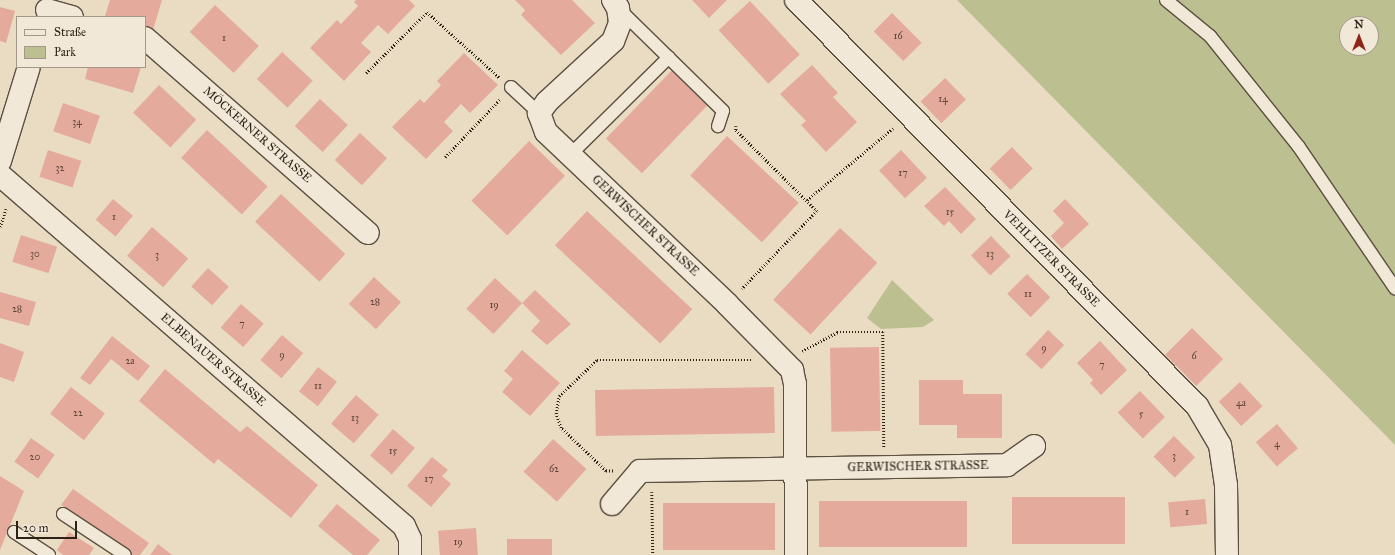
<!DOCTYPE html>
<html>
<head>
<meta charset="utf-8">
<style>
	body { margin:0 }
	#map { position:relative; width:1395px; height:555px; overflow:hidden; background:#eadcc3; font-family:"IM FELL Great Primer",serif }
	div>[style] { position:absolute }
	.green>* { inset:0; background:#bcbf90 }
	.building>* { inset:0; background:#e4ab9d; transform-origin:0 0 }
	.path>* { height:2.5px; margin-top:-1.25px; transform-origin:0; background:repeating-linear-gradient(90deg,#2d2216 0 1px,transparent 0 3px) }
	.roads { filter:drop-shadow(1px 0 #5c5041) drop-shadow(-1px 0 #5c5041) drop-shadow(0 1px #5c5041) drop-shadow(0 -1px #5c5041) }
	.service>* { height:12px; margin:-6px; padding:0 6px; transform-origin:6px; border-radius:6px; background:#f1e8d8 }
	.minor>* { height:22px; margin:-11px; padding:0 11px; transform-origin:11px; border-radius:11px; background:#f1e8d8 }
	span { translate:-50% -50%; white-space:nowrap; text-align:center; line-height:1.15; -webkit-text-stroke:3px #f1e8d8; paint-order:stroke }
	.number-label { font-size:10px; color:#5b4438 }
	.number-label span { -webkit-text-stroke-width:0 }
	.street-label { font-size:12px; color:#2d2216 }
	.legend { position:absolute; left:16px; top:16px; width:130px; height:52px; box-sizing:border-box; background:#f1e8d8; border:1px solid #a3998a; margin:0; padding:5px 7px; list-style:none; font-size:12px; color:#2d2216 }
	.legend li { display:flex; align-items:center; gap:8px; height:20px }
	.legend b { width:20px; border:1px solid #a3998a }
	.north { position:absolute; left:1339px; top:16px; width:40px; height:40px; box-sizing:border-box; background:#f1e8d8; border:1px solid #a3998a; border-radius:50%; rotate:0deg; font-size:11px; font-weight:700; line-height:16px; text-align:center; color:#2d2216 }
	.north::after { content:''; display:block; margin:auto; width:14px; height:18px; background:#8f2418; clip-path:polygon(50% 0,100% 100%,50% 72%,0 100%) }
	.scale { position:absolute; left:16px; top:521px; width:61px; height:18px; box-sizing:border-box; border:2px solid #2d2216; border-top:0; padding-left:5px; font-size:12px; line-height:14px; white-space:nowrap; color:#2d2216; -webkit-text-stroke:3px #f1e8d8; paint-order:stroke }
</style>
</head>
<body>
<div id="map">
	<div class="green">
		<div style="clip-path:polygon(evenodd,957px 0,1395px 0,1395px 445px,957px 0,1347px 24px,1371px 24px,1371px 48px,1347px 48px,1347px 24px)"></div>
		<div style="clip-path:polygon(892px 280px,934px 320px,923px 327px,881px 329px,867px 318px)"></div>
	</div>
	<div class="building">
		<div style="clip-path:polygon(110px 0,162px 0,153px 30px,145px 28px,145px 17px,105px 16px)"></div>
		<div style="clip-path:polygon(356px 0,409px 0,415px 6px,388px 34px,378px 25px,361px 43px,371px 52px,344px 81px,310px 48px,337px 20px,341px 24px,358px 6px,354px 2px)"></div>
		<div style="clip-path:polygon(515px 0,572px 0,595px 23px,561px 55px,521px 15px,525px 10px)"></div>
		<div style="clip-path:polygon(692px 0,727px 0,709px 18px)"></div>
		<div style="left:750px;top:1px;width:73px;height:43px;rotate:47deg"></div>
		<div style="left:215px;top:5px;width:60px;height:37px;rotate:43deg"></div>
		<div style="clip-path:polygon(0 7px,15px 11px,6px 43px,0 41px)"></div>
		<div style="left:892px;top:13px;width:42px;height:26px;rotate:45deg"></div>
		<div style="left:282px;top:52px;width:42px;height:37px;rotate:43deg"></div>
		<div style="clip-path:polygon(464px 53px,498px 85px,470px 113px,461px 104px,444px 122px,453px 131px,426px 159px,392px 127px,420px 99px,424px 103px,441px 85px,437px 81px)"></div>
		<div style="clip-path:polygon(812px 65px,838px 93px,833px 97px,857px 122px,826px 152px,801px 125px,806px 121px,780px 94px)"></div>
		<div style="clip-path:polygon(88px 67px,141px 67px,133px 93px,85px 79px)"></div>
		<div style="left:674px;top:68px;width:50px;height:98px;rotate:44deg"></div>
		<div style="left:945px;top:78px;width:30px;height:34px;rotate:46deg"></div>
		<div style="left:159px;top:85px;width:51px;height:38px;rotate:43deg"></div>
		<div style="left:320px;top:99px;width:38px;height:37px;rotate:43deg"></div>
		<div style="left:63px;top:103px;width:39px;height:30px;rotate:19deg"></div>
		<div style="left:207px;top:130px;width:83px;height:38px;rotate:43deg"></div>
		<div style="left:360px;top:133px;width:37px;height:37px;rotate:43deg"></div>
		<div style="left:727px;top:136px;width:98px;height:54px;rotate:43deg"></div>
		<div style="left:529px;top:141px;width:50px;height:83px;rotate:44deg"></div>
		<div style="left:1012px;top:147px;width:30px;height:31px;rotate:46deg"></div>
		<div style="left:48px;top:150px;width:35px;height:28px;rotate:18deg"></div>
		<div style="left:901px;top:150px;width:38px;height:30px;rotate:47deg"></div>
		<div style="clip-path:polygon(945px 187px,976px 219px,961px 234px,949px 221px,944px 226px,924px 206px)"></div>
		<div style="left:281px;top:194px;width:88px;height:38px;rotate:43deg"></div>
		<div style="left:113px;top:199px;width:26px;height:27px;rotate:40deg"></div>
		<div style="clip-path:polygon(1065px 199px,1089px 224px,1062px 249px,1051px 236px,1064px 223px,1053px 211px)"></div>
		<div style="left:587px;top:211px;width:144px;height:47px;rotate:43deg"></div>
		<div style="left:152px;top:227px;width:48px;height:38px;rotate:41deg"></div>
		<div style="left:840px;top:228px;width:51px;height:98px;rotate:43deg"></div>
		<div style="left:21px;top:235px;width:38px;height:28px;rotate:18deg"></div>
		<div style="left:991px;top:236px;width:28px;height:28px;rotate:46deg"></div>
		<div style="left:208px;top:268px;width:28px;height:25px;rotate:42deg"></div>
		<div style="left:1027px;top:274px;width:33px;height:28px;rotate:45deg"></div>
		<div style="left:374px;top:277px;width:37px;height:37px;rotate:43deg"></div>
		<div style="left:495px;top:278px;width:37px;height:42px;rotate:43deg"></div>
		<div style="clip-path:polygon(535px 290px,571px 324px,547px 345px,531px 331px,540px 321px,522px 303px)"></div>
		<div style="clip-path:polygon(0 292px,36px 302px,29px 326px,0 318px)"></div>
		<div style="left:241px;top:304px;width:30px;height:31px;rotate:41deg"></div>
		<div style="left:1192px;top:328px;width:44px;height:38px;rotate:45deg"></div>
		<div style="left:1048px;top:330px;width:22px;height:33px;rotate:43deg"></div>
		<div style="left:282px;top:335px;width:28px;height:33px;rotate:41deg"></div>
		<div style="clip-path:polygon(112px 336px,150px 366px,138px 381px,111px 359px,90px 385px,80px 378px)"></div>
		<div style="clip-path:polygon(1100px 341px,1127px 370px,1101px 395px,1090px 383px,1093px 380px,1077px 363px)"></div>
		<div style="clip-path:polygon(0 343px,24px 352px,14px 382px,0 377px)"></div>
		<div style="left:879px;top:347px;width:84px;height:49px;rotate:89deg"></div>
		<div style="clip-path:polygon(522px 350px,560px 383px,530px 416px,502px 392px,513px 379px,504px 371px)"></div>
		<div style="left:318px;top:367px;width:24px;height:31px;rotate:38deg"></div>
		<div style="clip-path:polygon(165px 369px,240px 432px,247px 426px,318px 485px,291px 518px,218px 459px,214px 464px,139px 401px)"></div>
		<div style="clip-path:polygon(919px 380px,963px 380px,963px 394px,1002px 394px,1002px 438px,957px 438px,957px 425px,919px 425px)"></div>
		<div style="left:1240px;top:382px;width:33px;height:29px;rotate:47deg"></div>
		<div style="left:71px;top:387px;width:43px;height:34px;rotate:38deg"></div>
		<div style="left:774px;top:387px;width:46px;height:179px;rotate:89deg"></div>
		<div style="left:1140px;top:391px;width:36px;height:31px;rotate:46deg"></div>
		<div style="left:356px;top:395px;width:30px;height:38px;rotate:41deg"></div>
		<div style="left:1277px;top:424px;width:32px;height:28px;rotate:49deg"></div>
		<div style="left:393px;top:429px;width:29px;height:35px;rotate:41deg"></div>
		<div style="left:1174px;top:436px;width:30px;height:29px;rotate:45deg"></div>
		<div style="left:31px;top:438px;width:29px;height:29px;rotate:35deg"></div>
		<div style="left:553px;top:439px;width:45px;height:44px;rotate:42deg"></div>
		<div style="clip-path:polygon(432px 457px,448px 470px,442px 476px,451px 484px,431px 507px,407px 486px)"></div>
		<div style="clip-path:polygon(0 476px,24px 491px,0 550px)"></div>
		<div style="clip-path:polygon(73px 489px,149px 543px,140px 555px,131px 555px,61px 505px)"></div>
		<div style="left:1012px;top:497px;width:113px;height:47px"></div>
		<div style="left:1205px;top:499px;width:25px;height:37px;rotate:85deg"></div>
		<div style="left:967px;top:501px;width:46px;height:148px;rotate:90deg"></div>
		<div style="left:775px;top:503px;width:47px;height:112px;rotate:90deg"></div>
		<div style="clip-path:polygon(337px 504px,380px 540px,367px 555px,353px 555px,318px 526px)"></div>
		<div style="left:476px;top:528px;width:27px;height:38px;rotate:86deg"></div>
		<div style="clip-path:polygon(69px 532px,94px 548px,89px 555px,63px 555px,57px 550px)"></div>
		<div style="left:552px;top:539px;width:16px;height:45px;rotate:90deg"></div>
		<div style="clip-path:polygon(158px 544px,172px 555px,150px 555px)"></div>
	</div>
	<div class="path">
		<div style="left:366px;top:73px;width:86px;rotate:-45deg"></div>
		<div style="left:427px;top:12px;width:98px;rotate:42.1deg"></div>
		<div style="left:736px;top:126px;width:4px;rotate:90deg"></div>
		<div style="left:736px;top:130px;width:115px;rotate:45deg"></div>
		<div style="left:817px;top:211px;width:108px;rotate:133.9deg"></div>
		<div style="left:445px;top:157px;width:81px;rotate:-46.5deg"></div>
		<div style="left:807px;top:200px;width:112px;rotate:-39.9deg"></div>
		<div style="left:0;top:227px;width:19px;rotate:-72deg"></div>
		<div style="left:802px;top:351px;width:40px;rotate:-28deg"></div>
		<div style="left:837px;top:332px;width:46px"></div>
		<div style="left:883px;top:332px;width:115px;rotate:89.5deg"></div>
		<div style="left:613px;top:471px;width:7px;rotate:180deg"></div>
		<div style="left:606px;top:471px;width:62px;rotate:-136.3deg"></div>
		<div style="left:561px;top:428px;width:15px;rotate:-110deg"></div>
		<div style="left:556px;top:414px;width:18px;rotate:-81deg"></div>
		<div style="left:559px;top:396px;width:52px;rotate:-43.5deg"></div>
		<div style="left:597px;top:360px;width:154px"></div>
		<div style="left:652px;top:492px;width:63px;rotate:89.1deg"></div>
	</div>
	<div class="roads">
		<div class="service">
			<div style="left:1166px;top:0;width:57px;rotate:39.3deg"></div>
			<div style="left:1210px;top:36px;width:142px;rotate:51.3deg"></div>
			<div style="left:1299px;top:147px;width:171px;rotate:55.8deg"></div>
			<div style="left:620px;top:10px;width:144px;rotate:44.4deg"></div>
			<div style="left:723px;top:111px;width:16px;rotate:108deg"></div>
			<div style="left:511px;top:87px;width:38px;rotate:43deg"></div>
			<div style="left:570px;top:155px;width:139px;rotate:-44.7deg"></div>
			<div style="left:63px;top:514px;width:74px;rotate:33.5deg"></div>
			<div style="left:14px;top:532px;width:42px;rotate:33.3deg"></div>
		</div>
		<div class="minor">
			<div style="left:613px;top:0;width:9px;rotate:58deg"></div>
			<div style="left:618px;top:8px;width:15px;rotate:82deg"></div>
			<div style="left:620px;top:23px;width:19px;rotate:111deg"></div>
			<div style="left:613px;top:41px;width:90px;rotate:137.3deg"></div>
			<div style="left:547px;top:102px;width:14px;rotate:126deg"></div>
			<div style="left:539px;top:113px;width:20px;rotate:70deg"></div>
			<div style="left:546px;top:132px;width:250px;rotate:43.5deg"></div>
			<div style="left:727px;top:304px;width:93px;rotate:45.4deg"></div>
			<div style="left:792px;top:370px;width:14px;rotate:78deg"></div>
			<div style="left:795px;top:384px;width:171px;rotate:89.7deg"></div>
			<div style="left:796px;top:0;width:571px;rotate:45.35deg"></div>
			<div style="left:1197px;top:406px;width:45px;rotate:59.5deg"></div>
			<div style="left:1220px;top:445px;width:40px;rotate:81.5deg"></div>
			<div style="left:1226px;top:485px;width:70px;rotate:89.2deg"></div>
			<div style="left:47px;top:10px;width:26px;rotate:16deg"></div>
			<div style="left:145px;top:38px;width:296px;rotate:41.2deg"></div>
			<div style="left:0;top:161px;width:98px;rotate:-72.9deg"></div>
			<div style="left:0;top:175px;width:535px;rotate:40.98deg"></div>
			<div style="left:404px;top:526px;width:14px;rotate:65deg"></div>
			<div style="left:410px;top:539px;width:16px;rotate:90deg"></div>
			<div style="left:612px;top:504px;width:43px;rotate:-49.7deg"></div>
			<div style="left:640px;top:471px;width:367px;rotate:-0.9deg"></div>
			<div style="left:1007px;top:465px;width:33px;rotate:-35deg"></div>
		</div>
	</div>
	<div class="number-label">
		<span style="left:898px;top:37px">16</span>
		<span style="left:224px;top:39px">1</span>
		<span style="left:943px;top:100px">14</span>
		<span style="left:77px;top:123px">34</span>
		<span style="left:60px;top:169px">32</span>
		<span style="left:903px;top:174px">17</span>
		<span style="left:950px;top:213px">15</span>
		<span style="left:114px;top:218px">1</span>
		<span style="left:35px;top:255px">30</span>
		<span style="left:990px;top:255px">13</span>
		<span style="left:157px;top:256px">3</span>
		<span style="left:1028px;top:295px">11</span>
		<span style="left:375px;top:303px">28</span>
		<span style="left:494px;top:306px">19</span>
		<span style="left:17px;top:310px">28</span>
		<span style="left:242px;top:325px">7</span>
		<span style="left:1044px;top:349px">9</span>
		<span style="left:282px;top:356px">9</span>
		<span style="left:1194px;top:357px">6</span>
		<span style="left:130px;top:362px">2a</span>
		<span style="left:1102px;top:366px">7</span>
		<span style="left:318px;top:387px">11</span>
		<span style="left:1241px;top:404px">4a</span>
		<span style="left:78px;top:414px">22</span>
		<span style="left:1141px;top:415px">5</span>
		<span style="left:355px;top:419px">13</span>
		<span style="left:1277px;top:445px">4</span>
		<span style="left:393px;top:452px">15</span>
		<span style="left:1174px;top:457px">3</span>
		<span style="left:35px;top:458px">20</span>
		<span style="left:554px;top:470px">62</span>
		<span style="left:429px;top:480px">17</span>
		<span style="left:1187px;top:513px">1</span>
		<span style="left:458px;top:543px">19</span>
	</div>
	<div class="street-label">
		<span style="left:257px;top:135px;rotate:41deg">MÖCKERNER STRASSE</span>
		<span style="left:645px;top:226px;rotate:43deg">GERWISCHER STRASSE</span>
		<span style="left:1051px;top:259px;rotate:45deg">VEHLITZER STRASSE</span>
		<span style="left:213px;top:360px;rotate:41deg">ELBENAUER STRASSE</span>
		<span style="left:918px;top:467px;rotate:-1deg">GERWISCHER STRASSE</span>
	</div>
	<ul class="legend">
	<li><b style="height:5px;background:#f1e8d8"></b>Straße</li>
	<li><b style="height:11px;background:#bcbf90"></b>Park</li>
	</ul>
	<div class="north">N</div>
	<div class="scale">20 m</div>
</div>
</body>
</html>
